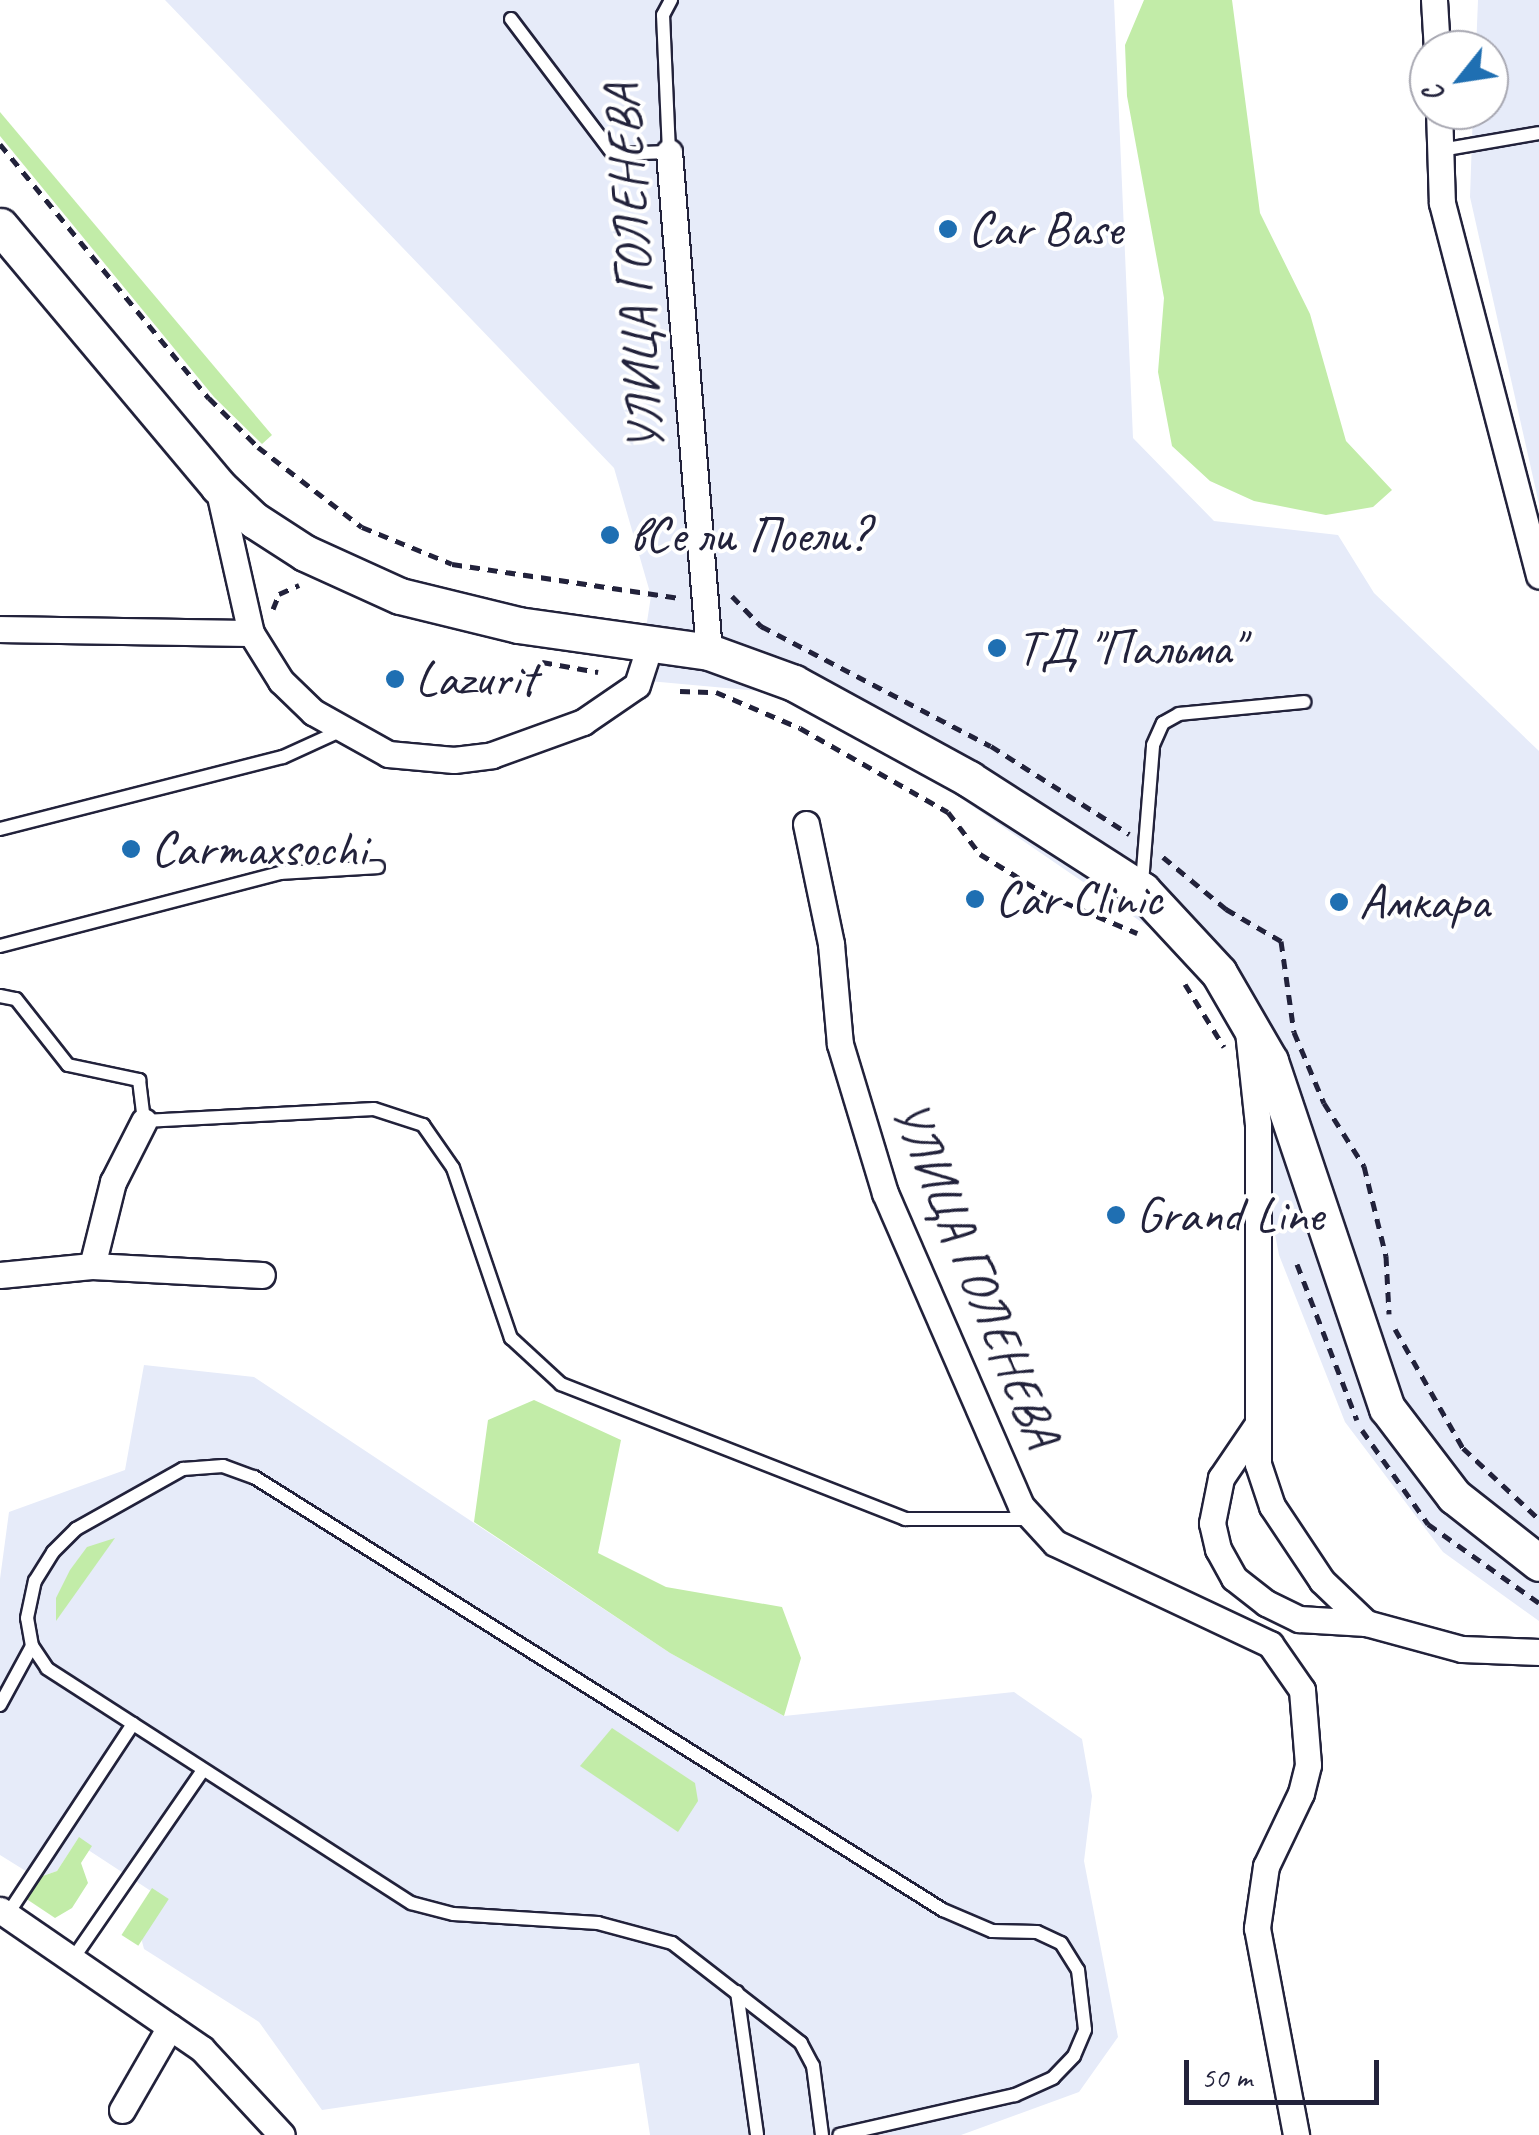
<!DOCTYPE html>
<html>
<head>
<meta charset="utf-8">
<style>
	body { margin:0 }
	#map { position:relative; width:1539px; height:2135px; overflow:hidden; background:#fff; font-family:Caveat,sans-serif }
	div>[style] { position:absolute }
	.built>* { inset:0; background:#e6ebf9 }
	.green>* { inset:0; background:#c2eca8; transform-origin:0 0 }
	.path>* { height:5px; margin-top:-2.5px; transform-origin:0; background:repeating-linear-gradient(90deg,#22223b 0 10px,transparent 0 18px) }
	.roads { filter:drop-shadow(2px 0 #22223b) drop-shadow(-2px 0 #22223b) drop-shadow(0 2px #22223b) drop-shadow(0 -2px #22223b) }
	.service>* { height:12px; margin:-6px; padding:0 6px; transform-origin:6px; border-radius:6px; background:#fff }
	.minor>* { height:25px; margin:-12.5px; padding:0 12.5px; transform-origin:12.5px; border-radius:12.5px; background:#fff }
	.secondary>* { height:35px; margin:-17.5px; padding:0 17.5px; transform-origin:17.5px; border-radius:17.5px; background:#fff }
	.dots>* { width:28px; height:28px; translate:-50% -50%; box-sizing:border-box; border:5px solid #fff; border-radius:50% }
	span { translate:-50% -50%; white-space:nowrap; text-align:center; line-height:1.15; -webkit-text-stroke:8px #fff; paint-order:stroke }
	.poi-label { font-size:50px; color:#22223b }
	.left { translate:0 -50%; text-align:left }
	.street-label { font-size:50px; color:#22223b }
	.north { position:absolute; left:1409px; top:30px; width:100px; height:100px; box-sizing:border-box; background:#fff; border:2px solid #a7a7b1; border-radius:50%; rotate:240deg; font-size:28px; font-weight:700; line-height:40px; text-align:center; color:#22223b }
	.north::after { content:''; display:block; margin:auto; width:35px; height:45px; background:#1f6fb2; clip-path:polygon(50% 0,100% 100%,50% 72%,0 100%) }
	.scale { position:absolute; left:1184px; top:2060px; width:195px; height:45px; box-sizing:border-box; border:5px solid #22223b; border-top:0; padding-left:12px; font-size:30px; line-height:35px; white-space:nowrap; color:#22223b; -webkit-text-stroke:8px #fff; paint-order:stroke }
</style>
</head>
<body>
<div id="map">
	<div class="built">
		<div style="clip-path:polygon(165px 0,1114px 0,1133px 438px,1214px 521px,1338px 535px,1374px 593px,1539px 751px,1539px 1621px,1443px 1552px,1345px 1422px,1279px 1255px,1238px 1042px,1188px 954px,812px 696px,638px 680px,651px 596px,614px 468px)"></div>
		<div style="clip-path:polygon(1478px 0,1539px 0,1539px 504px,1470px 197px,1473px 110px,1489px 110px,1489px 50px,1476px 50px)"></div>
		<div style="clip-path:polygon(144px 1365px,254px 1377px,670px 1653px,784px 1716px,1014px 1692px,1082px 1739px,1092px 1796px,1084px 1861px,1118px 2037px,1079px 2092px,961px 2135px,650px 2135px,639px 2063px,322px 2110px,259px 2022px,144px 1949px,138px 1926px,157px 1895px,76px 1842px,57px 1871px,37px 1878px,0 1855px,0 1579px,9px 1512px,125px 1470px)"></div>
	</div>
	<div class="green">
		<div style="clip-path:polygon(1144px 0,1232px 0,1260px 213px,1310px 314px,1346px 441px,1392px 490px,1373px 507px,1326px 515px,1254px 501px,1210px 481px,1172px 446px,1158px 372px,1164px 298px,1127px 96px,1125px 45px)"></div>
		<div style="clip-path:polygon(0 112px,272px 435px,262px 444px,214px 397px,0 136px)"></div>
		<div style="clip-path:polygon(534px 1400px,621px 1440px,598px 1553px,666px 1587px,782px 1607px,801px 1658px,784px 1716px,670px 1653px,474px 1522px,488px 1420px)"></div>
		<div style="clip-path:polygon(115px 1538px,56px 1621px,56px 1598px,70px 1570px,87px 1547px)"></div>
		<div style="clip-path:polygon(612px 1728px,695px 1783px,698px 1801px,678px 1832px,580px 1766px)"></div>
		<div style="clip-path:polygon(79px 1837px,92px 1846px,81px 1863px,88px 1883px,72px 1908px,55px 1918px,25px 1898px,37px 1878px,57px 1871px)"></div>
		<div style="left:152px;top:1888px;width:20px;height:56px;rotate:33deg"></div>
	</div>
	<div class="path">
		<div style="left:0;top:144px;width:329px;rotate:50.6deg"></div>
		<div style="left:209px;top:398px;width:69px;rotate:45deg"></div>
		<div style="left:258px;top:447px;width:131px;rotate:37.6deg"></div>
		<div style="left:362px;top:527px;width:97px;rotate:22.3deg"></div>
		<div style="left:452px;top:564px;width:230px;rotate:8.5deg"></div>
		<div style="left:732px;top:596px;width:42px;rotate:46deg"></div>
		<div style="left:761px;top:626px;width:259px;rotate:27.6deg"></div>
		<div style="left:991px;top:746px;width:164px;rotate:32.5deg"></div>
		<div style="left:273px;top:609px;width:16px;rotate:-68deg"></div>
		<div style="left:279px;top:594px;width:22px;rotate:-24deg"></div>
		<div style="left:542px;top:662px;width:57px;rotate:10.1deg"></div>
		<div style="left:680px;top:691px;width:36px;rotate:2deg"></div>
		<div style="left:716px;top:692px;width:91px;rotate:23.2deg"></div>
		<div style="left:800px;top:728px;width:170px;rotate:29.6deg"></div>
		<div style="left:948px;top:812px;width:53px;rotate:52.7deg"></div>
		<div style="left:980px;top:854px;width:79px;rotate:31.5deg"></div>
		<div style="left:1047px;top:895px;width:98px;rotate:22.9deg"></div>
		<div style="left:1163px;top:857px;width:82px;rotate:39.5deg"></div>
		<div style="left:1226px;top:909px;width:64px;rotate:30.2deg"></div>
		<div style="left:1281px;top:941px;width:92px;rotate:81.9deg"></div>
		<div style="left:1294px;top:1032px;width:77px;rotate:67.1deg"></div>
		<div style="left:1324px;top:1103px;width:75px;rotate:57.6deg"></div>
		<div style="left:1364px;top:1166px;width:93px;rotate:76.3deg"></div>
		<div style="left:1386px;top:1256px;width:58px;rotate:87deg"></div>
		<div style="left:1185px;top:984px;width:74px;rotate:58.2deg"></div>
		<div style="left:1297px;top:1264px;width:167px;rotate:69deg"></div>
		<div style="left:1395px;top:1329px;width:137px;rotate:60.3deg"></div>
		<div style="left:1463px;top:1448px;width:104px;rotate:43.1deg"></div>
		<div style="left:1362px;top:1430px;width:115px;rotate:54.9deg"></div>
		<div style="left:1428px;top:1524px;width:136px;rotate:35.4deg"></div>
	</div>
	<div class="roads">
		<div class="service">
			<div style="left:511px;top:19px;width:169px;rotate:52.9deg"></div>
			<div style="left:613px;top:154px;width:56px;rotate:-2deg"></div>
			<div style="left:669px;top:152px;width:137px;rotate:-92.5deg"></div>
			<div style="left:663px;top:15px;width:17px;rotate:-62deg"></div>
			<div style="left:1441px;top:150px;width:99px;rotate:-9.8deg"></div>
			<div style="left:0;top:829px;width:292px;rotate:-14.3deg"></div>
			<div style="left:283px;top:757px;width:63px;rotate:-24.5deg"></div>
			<div style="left:1142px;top:883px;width:138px;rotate:-85.4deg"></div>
			<div style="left:1153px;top:745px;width:24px;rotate:-66deg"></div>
			<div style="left:1163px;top:723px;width:18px;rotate:-29deg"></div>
			<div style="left:1179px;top:714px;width:126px;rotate:-5.5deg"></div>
			<div style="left:0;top:946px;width:290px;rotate:-14.6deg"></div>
			<div style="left:281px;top:873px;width:97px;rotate:-3.5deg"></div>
			<div style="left:0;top:996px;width:16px;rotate:11deg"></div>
			<div style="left:16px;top:999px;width:84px;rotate:51.8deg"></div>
			<div style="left:68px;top:1065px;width:73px;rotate:11.9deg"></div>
			<div style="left:139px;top:1080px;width:41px;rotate:83deg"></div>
			<div style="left:144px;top:1121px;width:230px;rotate:-3deg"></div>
			<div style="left:374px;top:1109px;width:52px;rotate:18.1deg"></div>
			<div style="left:423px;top:1125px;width:52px;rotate:55.1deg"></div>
			<div style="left:453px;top:1168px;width:180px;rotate:71.2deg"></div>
			<div style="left:511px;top:1338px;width:68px;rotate:42.6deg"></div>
			<div style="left:561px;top:1384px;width:370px;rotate:21.4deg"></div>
			<div style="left:905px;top:1519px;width:124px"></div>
			<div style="left:0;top:1705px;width:67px;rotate:-61.5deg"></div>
			<div style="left:7px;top:1915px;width:229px;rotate:-56.6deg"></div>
			<div style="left:72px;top:1960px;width:231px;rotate:-55.4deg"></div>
			<div style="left:737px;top:1992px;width:144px;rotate:82deg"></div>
			<div style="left:822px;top:2135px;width:70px;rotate:-97.4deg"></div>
			<div style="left:813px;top:2066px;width:26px;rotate:-118deg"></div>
			<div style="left:801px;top:2043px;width:163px;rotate:-142.2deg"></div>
			<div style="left:672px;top:1943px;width:77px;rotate:-164.9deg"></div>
			<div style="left:598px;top:1923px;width:145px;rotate:-176.4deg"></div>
			<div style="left:453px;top:1914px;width:43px;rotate:-165.3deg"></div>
			<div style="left:411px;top:1903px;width:433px;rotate:-147.2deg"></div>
			<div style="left:47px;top:1668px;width:27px;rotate:-124deg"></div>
			<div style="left:32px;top:1646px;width:28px;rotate:-100deg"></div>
			<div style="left:27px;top:1618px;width:38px;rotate:-78deg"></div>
			<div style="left:35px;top:1581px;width:34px;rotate:-58deg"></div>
			<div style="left:53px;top:1552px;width:33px;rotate:-45deg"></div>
			<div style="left:76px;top:1529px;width:123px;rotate:-29.3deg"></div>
			<div style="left:183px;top:1469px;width:40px;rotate:-4.3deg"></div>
			<div style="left:223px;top:1466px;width:33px;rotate:20deg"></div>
			<div style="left:254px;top:1477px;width:814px;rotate:32.15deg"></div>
			<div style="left:943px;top:1910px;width:53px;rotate:23.2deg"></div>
			<div style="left:992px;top:1931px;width:45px;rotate:1.3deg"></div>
			<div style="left:1037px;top:1932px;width:26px;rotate:25deg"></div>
			<div style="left:1061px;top:1943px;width:32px;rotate:58deg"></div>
			<div style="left:1078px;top:1970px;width:60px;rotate:83.3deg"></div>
			<div style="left:1085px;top:2030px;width:28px;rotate:113deg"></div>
			<div style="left:1074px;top:2056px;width:30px;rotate:134deg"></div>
			<div style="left:1053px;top:2078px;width:42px;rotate:155.9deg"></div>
			<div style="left:1015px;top:2095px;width:180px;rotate:167.2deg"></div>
		</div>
		<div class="minor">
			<div style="left:1434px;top:0;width:50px;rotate:86.6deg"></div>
			<div style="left:1439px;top:110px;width:93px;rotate:88.2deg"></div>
			<div style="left:1442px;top:203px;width:385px;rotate:75.4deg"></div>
			<div style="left:669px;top:152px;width:502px;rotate:85.43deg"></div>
			<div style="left:218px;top:487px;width:150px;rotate:77.3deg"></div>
			<div style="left:251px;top:633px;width:57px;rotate:58deg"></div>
			<div style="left:281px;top:681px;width:45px;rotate:44.1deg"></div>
			<div style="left:313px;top:712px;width:86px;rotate:29.2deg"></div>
			<div style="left:388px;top:754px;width:66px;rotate:5.2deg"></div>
			<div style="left:454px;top:760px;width:38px;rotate:-7deg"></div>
			<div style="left:492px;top:755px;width:97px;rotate:-19.9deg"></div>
			<div style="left:583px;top:722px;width:65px;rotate:-34.4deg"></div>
			<div style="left:637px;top:685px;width:45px;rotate:-72deg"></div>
			<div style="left:0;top:629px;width:251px;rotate:0.9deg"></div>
			<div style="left:806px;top:824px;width:123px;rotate:78.2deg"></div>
			<div style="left:831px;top:944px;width:100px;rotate:84.9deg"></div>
			<div style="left:840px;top:1044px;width:156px;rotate:73.2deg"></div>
			<div style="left:885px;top:1193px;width:341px;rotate:66.5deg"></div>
			<div style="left:1021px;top:1506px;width:50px;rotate:47.4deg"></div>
			<div style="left:1055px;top:1543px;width:238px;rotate:25.2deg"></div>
			<div style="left:1270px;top:1644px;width:56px;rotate:55.2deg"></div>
			<div style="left:1302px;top:1690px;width:75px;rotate:85.4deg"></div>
			<div style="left:1308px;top:1765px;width:29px;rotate:104deg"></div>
			<div style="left:1301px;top:1793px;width:81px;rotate:115.6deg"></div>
			<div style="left:1266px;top:1866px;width:63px;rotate:98.3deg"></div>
			<div style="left:1257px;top:1928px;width:211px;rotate:79.3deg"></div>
			<div style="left:1248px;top:1031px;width:94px;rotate:83.9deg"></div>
			<div style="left:1258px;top:1124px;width:340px;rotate:90deg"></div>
			<div style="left:1258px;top:1464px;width:44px;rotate:71.6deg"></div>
			<div style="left:1272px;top:1506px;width:90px;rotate:56.3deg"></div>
			<div style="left:1322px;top:1581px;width:61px;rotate:43.7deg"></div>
			<div style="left:1366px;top:1623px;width:99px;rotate:15.2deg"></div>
			<div style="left:1462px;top:1649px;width:77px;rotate:2.2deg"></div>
			<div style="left:92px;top:1266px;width:87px;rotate:-76deg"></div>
			<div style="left:113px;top:1182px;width:68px;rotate:-63.1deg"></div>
			<div style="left:0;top:1275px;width:92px;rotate:-5.6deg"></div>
			<div style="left:92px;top:1266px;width:170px;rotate:3deg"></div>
			<div style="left:1257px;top:1425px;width:64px;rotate:124.2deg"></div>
			<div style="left:1221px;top:1478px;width:46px;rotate:101.3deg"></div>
			<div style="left:1212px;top:1523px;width:27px;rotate:77deg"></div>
			<div style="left:1218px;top:1549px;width:33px;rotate:61deg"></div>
			<div style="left:1234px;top:1578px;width:41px;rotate:38deg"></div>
			<div style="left:1266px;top:1603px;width:37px;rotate:26deg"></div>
			<div style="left:1299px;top:1619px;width:67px;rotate:3.4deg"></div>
			<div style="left:0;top:1910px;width:245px;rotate:34.5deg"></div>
			<div style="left:202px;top:2049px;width:117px;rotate:47.1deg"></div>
			<div style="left:122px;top:2110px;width:96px;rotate:-60deg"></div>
		</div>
		<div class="secondary">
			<div style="left:0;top:226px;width:339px;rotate:50deg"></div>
			<div style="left:218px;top:486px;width:50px;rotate:43.4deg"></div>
			<div style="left:254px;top:520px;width:61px;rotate:32.9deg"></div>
			<div style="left:305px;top:553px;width:104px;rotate:24.4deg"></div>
			<div style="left:400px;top:596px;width:122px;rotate:13.8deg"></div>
			<div style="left:518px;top:625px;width:193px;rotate:8deg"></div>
			<div style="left:709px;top:652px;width:90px;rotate:20deg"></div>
			<div style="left:794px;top:683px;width:200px;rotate:28.7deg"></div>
			<div style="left:969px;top:779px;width:206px;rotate:32.7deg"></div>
			<div style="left:1142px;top:890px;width:113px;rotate:47.1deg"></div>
			<div style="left:1219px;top:973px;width:102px;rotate:59.9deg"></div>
			<div style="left:1270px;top:1061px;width:366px;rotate:71.4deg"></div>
			<div style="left:1387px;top:1408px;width:111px;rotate:52.7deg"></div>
			<div style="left:1454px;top:1496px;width:108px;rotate:38.2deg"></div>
		</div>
	</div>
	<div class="dots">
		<div style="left:948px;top:229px;background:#1f6fb2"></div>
		<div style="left:610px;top:535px;background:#1f6fb2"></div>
		<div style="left:997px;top:648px;background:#1f6fb2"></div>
		<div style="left:395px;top:679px;background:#1f6fb2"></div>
		<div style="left:131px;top:849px;background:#1f6fb2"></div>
		<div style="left:975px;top:899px;background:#1f6fb2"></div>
		<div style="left:1339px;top:902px;background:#1f6fb2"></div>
		<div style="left:1116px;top:1215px;background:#1f6fb2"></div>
	</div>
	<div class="poi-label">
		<span class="left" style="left:968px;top:229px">Car Base</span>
		<span class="left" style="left:630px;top:535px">вСе ли Поели?</span>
		<span class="left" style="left:1017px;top:648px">ТД "Пальма"</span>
		<span class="left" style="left:415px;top:679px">Lazurit</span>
		<span class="left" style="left:151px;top:849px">Carmaxsochi</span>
		<span class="left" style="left:995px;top:899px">Car Clinic</span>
		<span class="left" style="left:1359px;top:902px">Амкара</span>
		<span class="left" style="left:1136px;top:1215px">Grand Line</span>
	</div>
	<div class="street-label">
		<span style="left:634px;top:268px;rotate:-94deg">УЛИЦА ГОЛЕНЕВА</span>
		<span style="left:976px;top:1274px;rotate:68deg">УЛИЦА ГОЛЕНЕВА</span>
	</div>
	<div class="north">С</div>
	<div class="scale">50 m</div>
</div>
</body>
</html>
